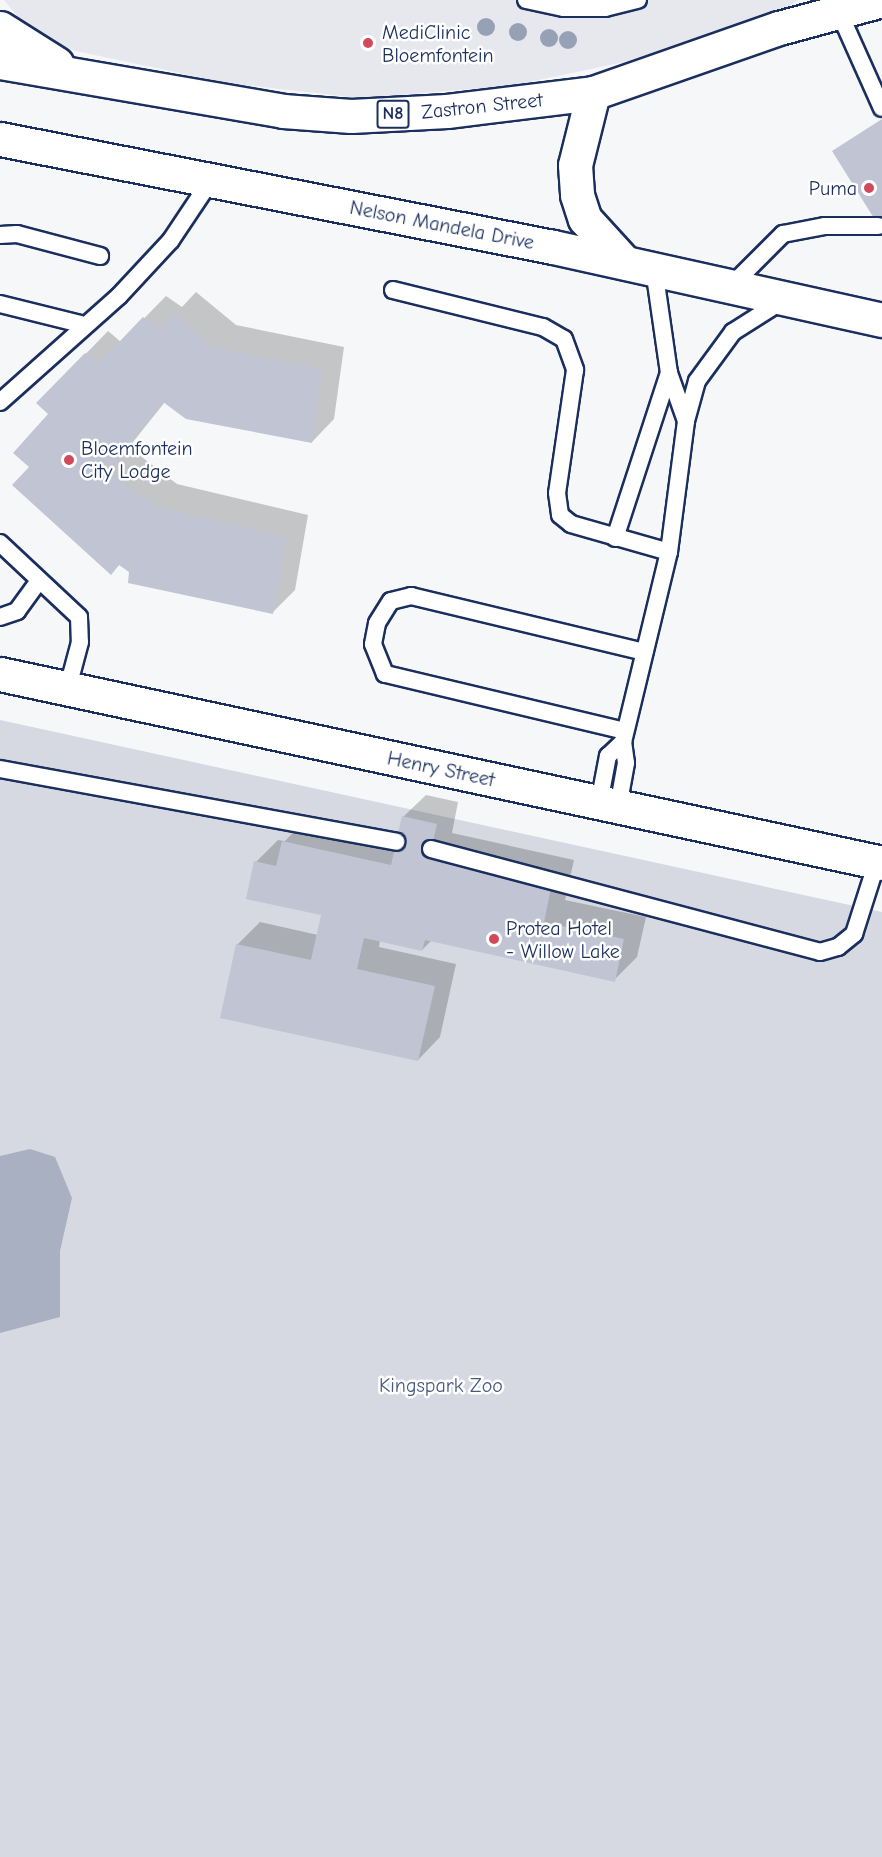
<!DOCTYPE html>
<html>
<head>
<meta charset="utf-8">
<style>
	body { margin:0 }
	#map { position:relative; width:882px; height:1857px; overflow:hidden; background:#f6f7f9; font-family:"Comic Neue",sans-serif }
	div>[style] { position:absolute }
	.built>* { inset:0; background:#e6e8ee }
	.green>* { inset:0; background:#d6d9e2 }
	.water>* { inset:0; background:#a9b0c1 }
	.shadow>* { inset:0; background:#0003 }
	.building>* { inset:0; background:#c0c4d3 }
	.roads { filter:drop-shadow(2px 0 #1b2f5e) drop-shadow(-2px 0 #1b2f5e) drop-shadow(0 2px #1b2f5e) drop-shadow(0 -2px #1b2f5e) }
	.lane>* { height:16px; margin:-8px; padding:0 8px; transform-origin:8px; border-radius:8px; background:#fff }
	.secondary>* { height:33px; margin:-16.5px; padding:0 16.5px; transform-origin:16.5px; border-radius:16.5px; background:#fff }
	.highway>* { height:33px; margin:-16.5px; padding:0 16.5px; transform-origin:16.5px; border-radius:16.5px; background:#fff }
	.trees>* { width:18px; height:18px; margin:-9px; border-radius:50%; background:#97a1b6 }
	.dots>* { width:16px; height:16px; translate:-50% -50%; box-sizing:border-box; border:3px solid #fff; border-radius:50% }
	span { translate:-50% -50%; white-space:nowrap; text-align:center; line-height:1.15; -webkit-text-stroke:5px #fff; paint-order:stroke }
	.shield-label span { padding:2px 4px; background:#fff; border:2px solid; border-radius:4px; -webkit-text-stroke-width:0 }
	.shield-label { font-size:18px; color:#1b2f5e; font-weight:700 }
	.poi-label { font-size:20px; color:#1b2f5e }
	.left { translate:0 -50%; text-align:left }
	.right { translate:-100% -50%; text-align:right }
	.street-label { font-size:20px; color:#1b2f5e }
	.park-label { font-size:20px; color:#4a5a7f }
</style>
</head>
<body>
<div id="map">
	<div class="built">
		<div style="clip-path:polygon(4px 0,798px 0,785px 9px,624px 62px,510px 86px,359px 98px,227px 83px,76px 51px,33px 35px)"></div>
	</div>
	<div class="green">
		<div style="clip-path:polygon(0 720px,882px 912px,882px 1857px,0 1857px)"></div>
	</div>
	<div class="water">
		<div style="clip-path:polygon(30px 1149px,55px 1157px,72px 1198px,60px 1251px,60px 1317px,0 1333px,0 1156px)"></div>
	</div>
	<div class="shadow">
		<div style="clip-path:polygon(196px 292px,236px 325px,344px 347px,334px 419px,312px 442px,165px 402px,129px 447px,177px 484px,308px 515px,295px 590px,273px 612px,120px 564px,111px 573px,31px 467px,50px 414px,38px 403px,108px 331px,121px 342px,166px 296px,182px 307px)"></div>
		<div style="clip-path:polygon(426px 795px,458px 802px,452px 833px,574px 860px,565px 900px,646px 917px,637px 957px,614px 980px,432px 940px,422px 950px,380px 940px,379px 947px,456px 964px,440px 1037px,418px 1060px,237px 945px,260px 922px,318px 935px,323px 914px,256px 862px,278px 840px,285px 841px,306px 819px,399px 839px,403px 817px)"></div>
	</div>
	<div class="building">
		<div style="clip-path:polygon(882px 119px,882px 231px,832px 151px)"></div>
		<div style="clip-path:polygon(173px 314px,213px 347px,322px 370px,312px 443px,186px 419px,163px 402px,108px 470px,154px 506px,286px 537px,273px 614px,128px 583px,129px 572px,119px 565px,111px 575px,12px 485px,29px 467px,13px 453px,48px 414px,36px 403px,85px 353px,99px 363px,143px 317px,159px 329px)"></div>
		<div style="clip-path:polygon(402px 816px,437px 824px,430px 855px,552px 883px,544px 922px,624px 939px,615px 982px,425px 940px,422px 951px,364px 938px,357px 969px,435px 986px,418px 1061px,220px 1018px,236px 944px,311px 960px,321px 915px,246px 899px,254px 861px,276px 866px,282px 841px,391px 865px)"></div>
	</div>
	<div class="roads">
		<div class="lane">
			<div style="left:526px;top:0;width:39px;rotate:12deg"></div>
			<div style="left:564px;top:8px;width:41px"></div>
			<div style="left:605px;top:8px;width:34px;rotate:-14deg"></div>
			<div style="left:839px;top:12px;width:105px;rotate:65.9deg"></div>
			<div style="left:0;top:235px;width:17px;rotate:-3deg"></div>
			<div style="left:17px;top:234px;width:86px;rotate:14.8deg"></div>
			<div style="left:654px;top:269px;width:105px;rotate:81.8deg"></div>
			<div style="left:669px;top:373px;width:51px;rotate:70.5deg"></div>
			<div style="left:731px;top:286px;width:74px;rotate:-45deg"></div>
			<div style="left:783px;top:234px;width:43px;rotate:-10.8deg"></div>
			<div style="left:825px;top:226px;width:53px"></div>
			<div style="left:393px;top:290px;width:154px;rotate:13.9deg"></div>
			<div style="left:543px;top:327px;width:24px;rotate:30deg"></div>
			<div style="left:564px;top:339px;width:33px;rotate:70deg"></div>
			<div style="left:575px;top:370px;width:124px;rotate:98.3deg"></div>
			<div style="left:557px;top:493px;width:22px;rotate:82deg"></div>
			<div style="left:560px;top:515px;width:14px;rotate:39deg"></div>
			<div style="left:571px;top:524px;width:102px;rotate:15.9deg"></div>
			<div style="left:0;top:304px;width:83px;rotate:13.9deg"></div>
			<div style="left:0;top:402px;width:159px;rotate:-41.7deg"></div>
			<div style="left:119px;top:296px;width:76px;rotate:-47.1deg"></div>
			<div style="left:171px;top:240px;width:72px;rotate:-56.3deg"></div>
			<div style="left:615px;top:538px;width:174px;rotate:-71.9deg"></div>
			<div style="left:0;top:543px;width:108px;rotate:43.1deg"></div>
			<div style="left:79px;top:617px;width:25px;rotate:88deg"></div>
			<div style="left:80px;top:642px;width:47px;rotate:104.9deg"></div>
			<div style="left:0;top:617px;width:18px;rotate:-19deg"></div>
			<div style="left:17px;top:611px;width:34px;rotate:-54deg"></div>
			<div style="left:625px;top:731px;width:247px;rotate:-166.6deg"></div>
			<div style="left:385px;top:674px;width:32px;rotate:-112deg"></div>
			<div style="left:373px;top:644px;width:21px;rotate:-79deg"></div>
			<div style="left:377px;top:623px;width:26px;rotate:-58deg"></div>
			<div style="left:391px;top:601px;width:21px;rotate:-14deg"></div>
			<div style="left:411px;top:596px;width:240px;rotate:13.5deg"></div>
			<div style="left:0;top:769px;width:403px;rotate:10.4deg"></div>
			<div style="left:599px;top:803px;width:48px;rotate:-79.2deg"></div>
			<div style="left:608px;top:756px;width:21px;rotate:-43deg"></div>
			<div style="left:618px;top:807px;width:45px;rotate:-79.7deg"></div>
			<div style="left:626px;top:763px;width:21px;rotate:-98deg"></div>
			<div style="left:623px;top:742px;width:195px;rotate:-76.4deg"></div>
			<div style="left:669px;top:552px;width:132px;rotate:-82.6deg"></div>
			<div style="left:686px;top:421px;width:41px;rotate:-74.6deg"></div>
			<div style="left:697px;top:381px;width:61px;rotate:-53.7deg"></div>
			<div style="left:733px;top:332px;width:62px;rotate:-32.4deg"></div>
			<div style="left:431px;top:849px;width:402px;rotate:14.8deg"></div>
			<div style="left:820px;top:952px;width:19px;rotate:-16deg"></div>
			<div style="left:838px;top:947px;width:21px;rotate:-39deg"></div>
			<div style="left:854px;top:934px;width:76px;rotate:-72.3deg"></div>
		</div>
		<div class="secondary">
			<div style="left:0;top:674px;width:902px;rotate:12.09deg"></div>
		</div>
		<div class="highway">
			<div style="left:0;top:28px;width:67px;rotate:32.3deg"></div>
			<div style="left:0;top:62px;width:287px;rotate:9.8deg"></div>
			<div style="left:283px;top:111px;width:68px;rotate:4.2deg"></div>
			<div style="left:351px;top:116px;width:96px;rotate:-3deg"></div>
			<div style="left:447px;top:111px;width:147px;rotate:-7deg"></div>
			<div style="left:593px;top:93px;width:197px;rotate:-19.3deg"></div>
			<div style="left:779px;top:28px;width:107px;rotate:-15.2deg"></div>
			<div style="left:593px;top:93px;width:74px;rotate:104deg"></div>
			<div style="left:575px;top:165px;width:30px;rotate:86deg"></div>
			<div style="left:577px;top:195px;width:25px;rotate:72deg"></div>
			<div style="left:585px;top:219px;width:59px;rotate:47.7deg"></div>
			<div style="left:0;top:139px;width:563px;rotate:11.05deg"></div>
			<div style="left:553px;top:247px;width:337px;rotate:12.5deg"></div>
		</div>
	</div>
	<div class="trees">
		<div style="left:486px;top:27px"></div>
		<div style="left:518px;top:32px"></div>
		<div style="left:549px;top:38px"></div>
		<div style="left:568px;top:40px"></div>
	</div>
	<div class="dots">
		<div style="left:368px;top:43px;background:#d1495b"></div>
		<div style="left:869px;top:188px;background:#d1495b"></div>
		<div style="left:69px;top:460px;background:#d1495b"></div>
		<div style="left:494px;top:939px;background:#d1495b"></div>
	</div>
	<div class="shield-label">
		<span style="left:393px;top:114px">N8</span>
	</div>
	<div class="poi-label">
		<span class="left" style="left:382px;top:44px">MediClinic<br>Bloemfontein</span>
		<span class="right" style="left:857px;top:188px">Puma</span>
		<span class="left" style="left:81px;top:460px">Bloemfontein<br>City Lodge</span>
		<span class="left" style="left:506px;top:940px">Protea Hotel<br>- Willow Lake</span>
	</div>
	<div class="street-label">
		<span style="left:482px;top:106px;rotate:-6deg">Zastron Street</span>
		<span style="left:442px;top:225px;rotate:11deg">Nelson Mandela Drive</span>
		<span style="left:441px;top:769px;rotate:12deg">Henry Street</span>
	</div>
	<div class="park-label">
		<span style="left:441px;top:1385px">Kingspark Zoo</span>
	</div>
</div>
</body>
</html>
